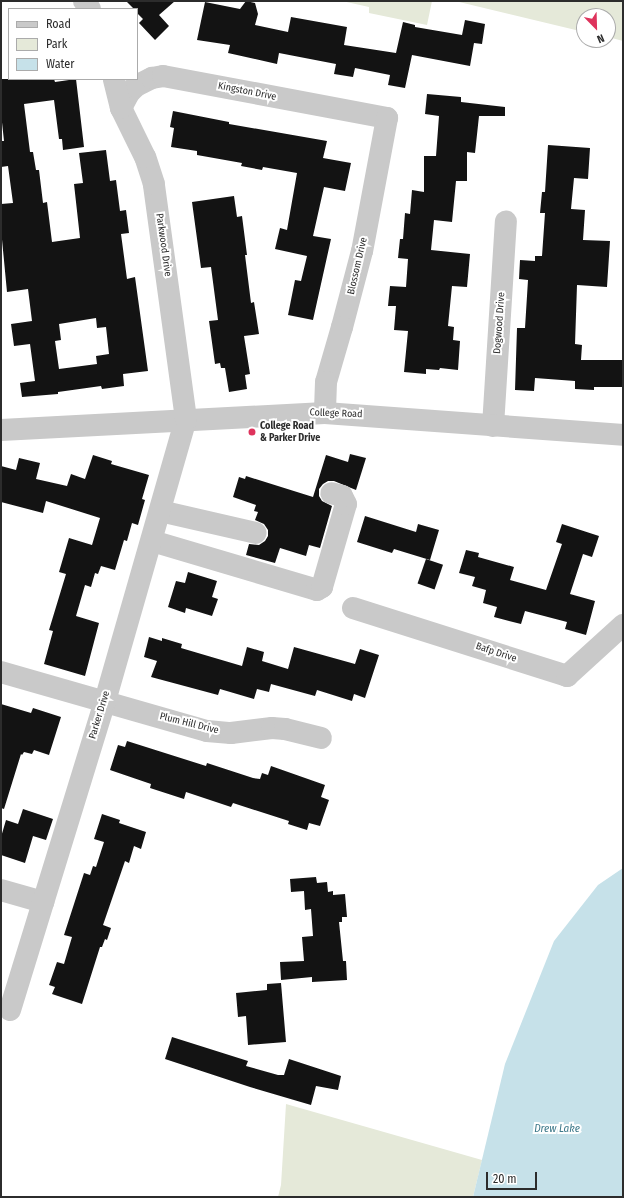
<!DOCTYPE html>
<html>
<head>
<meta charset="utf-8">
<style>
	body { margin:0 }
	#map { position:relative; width:624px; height:1198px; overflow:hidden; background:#fff; font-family:"Fira Sans Condensed",sans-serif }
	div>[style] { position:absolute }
	.green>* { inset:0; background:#e5e9d9 }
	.water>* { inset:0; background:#c6e1e9 }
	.building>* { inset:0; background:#131313; transform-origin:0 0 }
	.minor>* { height:22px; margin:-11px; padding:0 11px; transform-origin:11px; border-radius:11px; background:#c9c9c9 }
	.dots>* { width:11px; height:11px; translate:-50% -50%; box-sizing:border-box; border:2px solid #fff; border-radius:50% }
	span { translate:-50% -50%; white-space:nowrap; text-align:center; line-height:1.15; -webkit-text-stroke:4px #fff; paint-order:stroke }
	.street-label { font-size:10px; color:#2c2c2c }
	.poi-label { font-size:10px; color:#2c2c2c; font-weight:700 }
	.left { translate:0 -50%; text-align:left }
	.water-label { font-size:11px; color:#3e798a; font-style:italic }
	.frame { position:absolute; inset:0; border:2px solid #2c2c2c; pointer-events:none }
	.legend { position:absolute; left:8px; top:8px; width:130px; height:72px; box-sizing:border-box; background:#fff; border:1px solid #ababab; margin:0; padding:5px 7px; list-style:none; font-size:12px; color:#2c2c2c }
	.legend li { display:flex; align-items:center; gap:8px; height:20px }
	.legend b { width:20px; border:1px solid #ababab }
	.north { position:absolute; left:576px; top:8px; width:40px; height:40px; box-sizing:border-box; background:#fff; border:1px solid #ababab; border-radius:50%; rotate:157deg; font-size:11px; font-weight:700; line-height:16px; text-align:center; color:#2c2c2c }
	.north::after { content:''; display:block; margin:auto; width:14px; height:18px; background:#de335c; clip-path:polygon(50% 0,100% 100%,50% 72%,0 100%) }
	.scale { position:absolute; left:486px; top:1172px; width:51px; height:18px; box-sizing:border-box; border:2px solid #2c2c2c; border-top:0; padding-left:5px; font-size:12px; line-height:14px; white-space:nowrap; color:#2c2c2c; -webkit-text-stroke:3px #fff; paint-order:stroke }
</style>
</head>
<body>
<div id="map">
	<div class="green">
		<div style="clip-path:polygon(342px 1px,432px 1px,427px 25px,369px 13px,369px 7px)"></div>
		<div style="clip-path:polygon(455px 1px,619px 1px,623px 2px,623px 41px,608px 37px,608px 16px,584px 16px,584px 32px)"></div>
		<div style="clip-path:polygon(286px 1104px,482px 1160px,473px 1197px,278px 1197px,281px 1185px)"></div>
	</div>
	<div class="water">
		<div style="clip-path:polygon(623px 868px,623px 1197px,473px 1197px,505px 1064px,554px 941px,598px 885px)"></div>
	</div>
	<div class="building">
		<div style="clip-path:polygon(126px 1px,175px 1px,159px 15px,169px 26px,155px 40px,139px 23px,143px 19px,137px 13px,137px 9px,134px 9px)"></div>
		<div style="clip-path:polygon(246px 1px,255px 3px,258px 14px,255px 25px,288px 32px,291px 17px,347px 27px,344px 45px,396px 53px,403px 22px,415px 25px,415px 27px,462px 35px,465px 20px,485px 24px,482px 44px,474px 43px,470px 66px,412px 55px,405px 88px,388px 85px,390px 75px,355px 68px,353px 77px,334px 74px,336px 64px,279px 53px,277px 64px,228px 53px,230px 45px,197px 40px,205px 2px,240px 9px)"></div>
		<div style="clip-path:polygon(evenodd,1px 79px,54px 79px,55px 82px,76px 79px,84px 147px,63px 150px,62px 139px,59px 139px,54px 100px,24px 104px,30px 152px,33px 152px,36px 170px,39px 170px,43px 203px,47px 202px,52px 242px,80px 238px,74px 184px,83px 183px,79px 153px,106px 150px,110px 181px,116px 180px,120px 211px,126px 210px,129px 233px,121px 234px,127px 279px,135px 277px,148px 371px,123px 374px,124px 386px,102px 389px,101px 386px,58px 392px,58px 394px,22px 397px,20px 383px,35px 381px,30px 344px,14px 346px,11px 324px,32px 321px,28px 289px,7px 292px,1px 229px,1px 204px,13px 203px,8px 166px,1px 167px,1px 141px,4px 141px,1px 113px,1px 79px,96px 318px,97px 328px,106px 327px,109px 354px,96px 356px,97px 364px,59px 369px,55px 341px,61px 340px,59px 324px,96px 318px)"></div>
		<div style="clip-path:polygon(427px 94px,461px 97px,461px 102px,505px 107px,505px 116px,479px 116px,475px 153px,467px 152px,467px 181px,456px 181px,452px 222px,434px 220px,431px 250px,470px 254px,467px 287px,452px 286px,448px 326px,454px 327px,453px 340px,460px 341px,458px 370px,440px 368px,439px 370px,426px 369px,426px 374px,404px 372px,408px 331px,394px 330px,396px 306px,388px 306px,390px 286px,406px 287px,408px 259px,398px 258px,400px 239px,403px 239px,405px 213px,410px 214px,412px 190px,424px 192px,424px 156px,436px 156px,439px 116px,425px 114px)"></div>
		<div style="clip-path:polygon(173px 111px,229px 122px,229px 124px,327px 141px,323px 158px,351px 163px,345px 191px,324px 187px,313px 236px,331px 239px,313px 320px,288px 315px,295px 280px,301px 281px,307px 256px,275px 249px,280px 228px,287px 230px,297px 173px,263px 167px,262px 170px,241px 166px,242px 163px,197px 155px,197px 151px,171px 147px,174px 128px,170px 127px)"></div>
		<div style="clip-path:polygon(548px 145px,590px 148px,588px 179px,574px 178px,571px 209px,585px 210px,583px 240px,610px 241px,607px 287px,577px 285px,575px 344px,582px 345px,581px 360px,623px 360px,623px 387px,594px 387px,594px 390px,575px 389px,575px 381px,535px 378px,534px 391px,515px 390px,517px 328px,525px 328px,528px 280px,519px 279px,520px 260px,535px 261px,535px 256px,542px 256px,545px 213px,540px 213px,542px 192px,545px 192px)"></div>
		<div style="clip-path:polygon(234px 196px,237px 217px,242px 216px,247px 255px,245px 255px,251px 303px,254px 302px,259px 334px,244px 336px,250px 374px,245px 375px,247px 389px,229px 392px,225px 368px,221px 368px,220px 363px,215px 364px,209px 321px,218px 320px,211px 267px,201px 268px,192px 202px)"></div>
		<div style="clip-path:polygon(350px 454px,366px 458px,356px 490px,334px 481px,328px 481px,323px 484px,319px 489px,319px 496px,322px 501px,332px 506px,320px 548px,309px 545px,306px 556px,280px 548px,275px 563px,246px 555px,249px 544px,259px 545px,265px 541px,268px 536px,268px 530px,264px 524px,255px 520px,258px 512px,254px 511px,256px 505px,233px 497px,239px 477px,245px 479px,246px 476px,313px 497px,326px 455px,348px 462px)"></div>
		<div style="clip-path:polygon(93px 455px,112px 461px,111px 464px,149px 475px,142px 499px,145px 500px,138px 525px,132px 523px,127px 541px,124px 540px,115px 570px,101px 566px,98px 574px,95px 573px,91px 587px,85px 585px,76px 616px,99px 623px,85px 676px,44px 664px,53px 631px,49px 630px,66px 574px,59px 572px,69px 538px,92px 545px,100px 518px,46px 501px,43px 513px,1px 502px,1px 466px,16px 470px,19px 458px,40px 463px,36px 479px,67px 486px,71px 474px,85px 479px)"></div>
		<div style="clip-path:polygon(365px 516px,416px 532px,418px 524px,439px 530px,430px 560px,394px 549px,392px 553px,357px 542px)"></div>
		<div style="clip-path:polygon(562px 524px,599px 536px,592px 557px,583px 554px,570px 594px,595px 601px,586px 635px,565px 629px,567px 622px,525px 611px,521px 624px,494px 617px,497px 607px,483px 603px,486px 590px,472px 586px,475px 577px,459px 573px,466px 550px,479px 553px,478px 557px,514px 567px,510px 580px,546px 590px,562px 544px,556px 542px)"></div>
		<div style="left:426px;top:559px;width:18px;height:26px;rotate:19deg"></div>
		<div style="clip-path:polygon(188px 572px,217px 581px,212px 597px,218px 599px,212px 616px,186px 608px,185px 613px,168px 607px,176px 581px,185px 583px)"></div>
		<div style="clip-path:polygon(149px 637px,162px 641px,162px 638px,182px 644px,181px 648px,242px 666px,247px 647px,264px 652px,262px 661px,288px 669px,294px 647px,355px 664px,360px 649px,379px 655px,365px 698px,354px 694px,352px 701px,317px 690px,315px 696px,271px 684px,269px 692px,257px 689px,254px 699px,220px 689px,218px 695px,151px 677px,157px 661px,144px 657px)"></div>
		<div style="clip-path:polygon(1px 704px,31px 713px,33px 708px,61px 717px,49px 755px,34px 750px,32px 754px,24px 752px,22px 755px,21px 754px,4px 809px,1px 808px)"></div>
		<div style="clip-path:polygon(127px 741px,206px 766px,207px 763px,253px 778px,260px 779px,262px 773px,268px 775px,271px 766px,325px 785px,321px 797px,329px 800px,320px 826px,309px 823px,307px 830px,288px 824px,289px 821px,233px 803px,231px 807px,186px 792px,184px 799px,150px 788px,151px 784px,110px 770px,118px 745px,125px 747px)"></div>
		<div style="clip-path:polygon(23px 809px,53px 819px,46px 840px,33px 836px,25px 863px,1px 855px,1px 837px,6px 820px,18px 824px)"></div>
		<div style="clip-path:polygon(102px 814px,120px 820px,119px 823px,146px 832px,141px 849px,134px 846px,129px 863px,125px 861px,103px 925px,111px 928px,107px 940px,105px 939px,102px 947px,100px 947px,82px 1004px,52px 994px,55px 987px,49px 985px,57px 962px,64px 964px,72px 937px,64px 935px,84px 873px,90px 875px,93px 866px,96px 867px,104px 842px,94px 839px)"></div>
		<div style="clip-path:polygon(316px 877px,317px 883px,327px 882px,328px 892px,333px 891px,333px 895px,345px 894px,347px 917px,342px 917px,342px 922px,339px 922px,343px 961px,346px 961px,347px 980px,312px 982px,312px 977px,281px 980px,280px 962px,304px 961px,302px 937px,313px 936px,311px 909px,305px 910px,304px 891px,291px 892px,290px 879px)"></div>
		<div style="clip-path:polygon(281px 983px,286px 1042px,248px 1045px,246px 1016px,238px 1017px,236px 993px,267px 990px,267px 984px)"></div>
		<div style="clip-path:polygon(172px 1037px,248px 1061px,246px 1066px,278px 1075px,284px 1075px,289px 1059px,341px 1076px,338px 1090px,316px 1086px,311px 1105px,250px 1087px,165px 1059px)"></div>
	</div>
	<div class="minor">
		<div style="left:84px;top:1px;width:10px;rotate:53deg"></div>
		<div style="left:121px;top:108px;width:17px;rotate:-62deg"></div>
		<div style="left:129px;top:93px;width:10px;rotate:-45deg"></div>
		<div style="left:136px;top:86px;width:18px;rotate:-27deg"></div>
		<div style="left:152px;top:78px;width:11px;rotate:-10deg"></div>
		<div style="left:163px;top:76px;width:228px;rotate:10.6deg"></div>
		<div style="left:387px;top:118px;width:135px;rotate:100.6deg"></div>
		<div style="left:362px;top:251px;width:79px;rotate:104.7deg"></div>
		<div style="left:342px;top:327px;width:57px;rotate:106.2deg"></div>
		<div style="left:326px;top:382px;width:31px;rotate:92deg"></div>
		<div style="left:493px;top:426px;width:205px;rotate:-86.4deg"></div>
		<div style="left:1px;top:430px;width:324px;rotate:-3deg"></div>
		<div style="left:325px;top:413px;width:299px;rotate:4.2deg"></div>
		<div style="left:160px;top:511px;width:98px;rotate:12.9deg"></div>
		<div style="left:152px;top:541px;width:172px;rotate:16.5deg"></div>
		<div style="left:317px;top:590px;width:6px;rotate:-31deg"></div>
		<div style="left:322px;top:587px;width:86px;rotate:-73.9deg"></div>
		<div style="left:346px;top:504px;width:9px;rotate:-117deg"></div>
		<div style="left:342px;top:496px;width:11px;rotate:-165deg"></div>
		<div style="left:353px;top:608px;width:225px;rotate:17.6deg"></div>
		<div style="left:567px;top:676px;width:76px;rotate:-42.3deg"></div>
		<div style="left:1px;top:672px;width:214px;rotate:16deg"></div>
		<div style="left:207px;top:731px;width:24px;rotate:5deg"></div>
		<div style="left:231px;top:733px;width:41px;rotate:-7deg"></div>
		<div style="left:272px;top:728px;width:13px;rotate:4deg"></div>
		<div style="left:285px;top:729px;width:37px;rotate:14deg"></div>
		<div style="left:1px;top:890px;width:44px;rotate:15.9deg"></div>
		<div style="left:10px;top:1010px;width:323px;rotate:-72.9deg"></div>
		<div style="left:105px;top:701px;width:293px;rotate:-74deg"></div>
		<div style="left:186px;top:419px;width:237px;rotate:-97.8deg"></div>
		<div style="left:154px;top:184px;width:28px;rotate:-108deg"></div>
		<div style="left:145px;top:157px;width:55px;rotate:-116.1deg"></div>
		<div style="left:121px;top:108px;width:30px;rotate:-104deg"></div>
	</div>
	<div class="dots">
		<div style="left:252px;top:432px;background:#de335c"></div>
	</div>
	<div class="street-label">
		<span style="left:247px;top:92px;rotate:11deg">Kingston Drive</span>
		<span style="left:163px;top:245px;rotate:82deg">Parkwood Drive</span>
		<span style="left:358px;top:266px;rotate:-77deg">Blossom Drive</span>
		<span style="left:500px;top:323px;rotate:-86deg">Dogwood Drive</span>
		<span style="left:336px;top:414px;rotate:2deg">College Road</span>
		<span style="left:496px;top:653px;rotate:18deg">Bafp Drive</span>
		<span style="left:100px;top:715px;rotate:-73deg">Parker Drive</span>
		<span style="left:189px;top:724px;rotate:14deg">Plum Hill Drive</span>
	</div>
	<div class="poi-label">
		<span class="left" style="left:260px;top:432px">College Road<br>&amp; Parker Drive</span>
	</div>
	<div class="water-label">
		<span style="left:557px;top:1129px">Drew Lake</span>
	</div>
	<div class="frame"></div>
	<ul class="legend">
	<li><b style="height:5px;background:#c9c9c9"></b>Road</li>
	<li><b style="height:11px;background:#e5e9d9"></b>Park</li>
	<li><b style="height:11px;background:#c6e1e9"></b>Water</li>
	</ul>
	<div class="north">N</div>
	<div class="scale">20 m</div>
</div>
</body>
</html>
